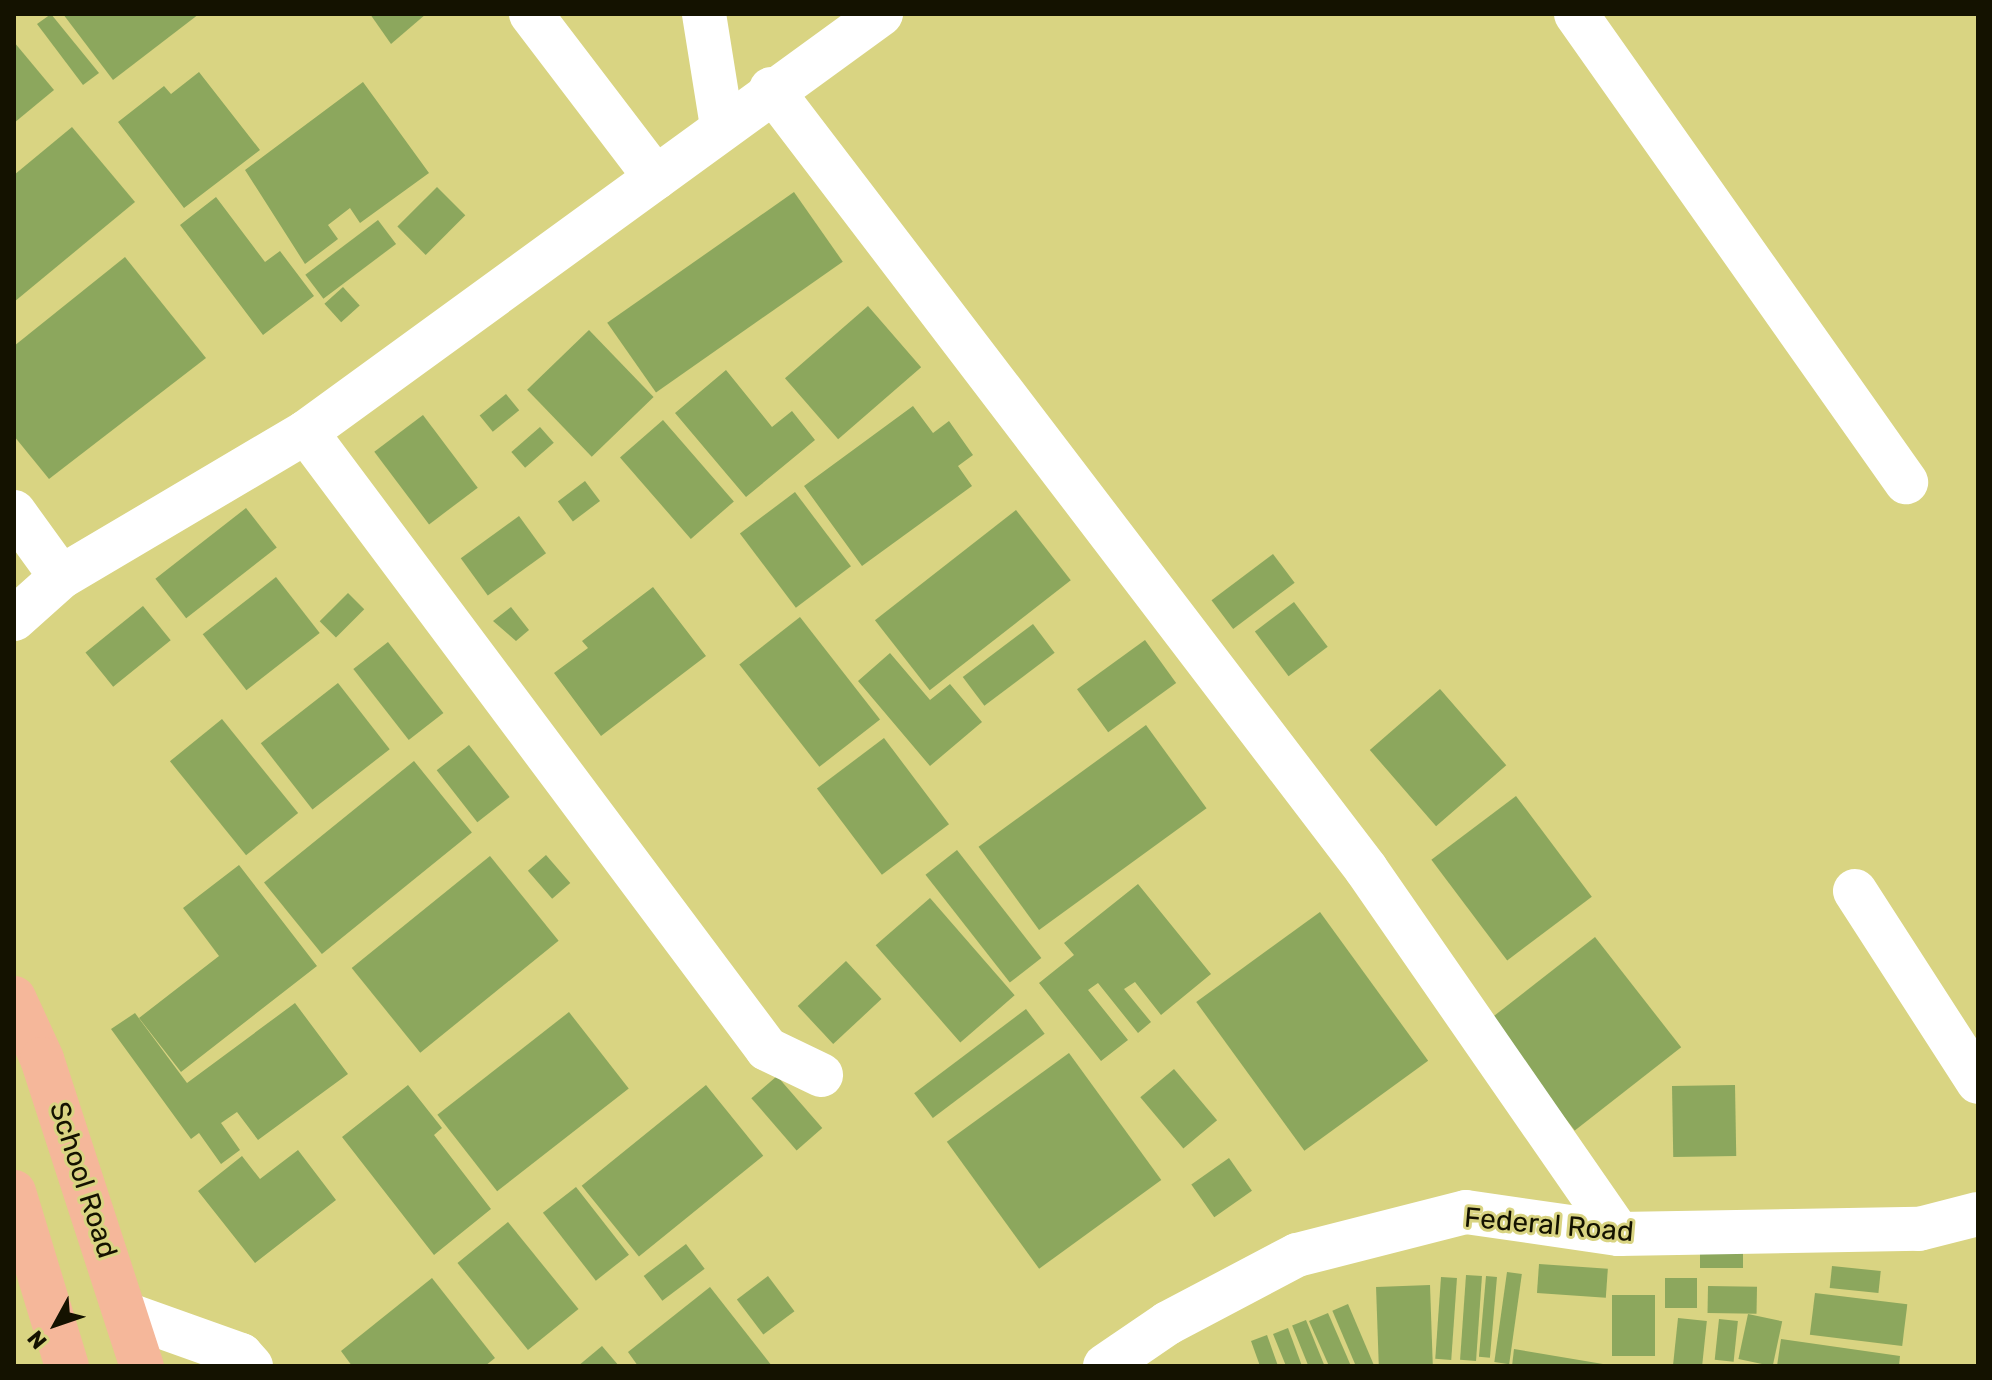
<!DOCTYPE html>
<html>
<head>
<meta charset="utf-8">
<style>
	body { margin:0 }
	#map { position:relative; width:1992px; height:1380px; overflow:hidden; background:#d9d482; font-family:Rubik,sans-serif }
	div>[style] { position:absolute }
	.building>* { inset:0; background:#8ca75d; transform-origin:0 0 }
	.street>* { height:44px; margin:-22px; padding:0 22px; transform-origin:22px; border-radius:22px; background:#fff }
	.primary>* { height:44px; margin:-22px; padding:0 22px; transform-origin:22px; border-radius:22px; background:#f5b79a }
	span { translate:-50% -50%; white-space:nowrap; text-align:center; line-height:1.15; -webkit-text-stroke:6px #d9d482; paint-order:stroke }
	.street-label { font-size:28px; color:#141200 }
	.frame { position:absolute; inset:0; border:16px solid #141200; pointer-events:none }
	.north { position:absolute; left:16px; top:1284px; width:80px; height:80px; -webkit-text-stroke:6px #d9d482; paint-order:stroke; rotate:230deg; font-size:22px; font-weight:700; line-height:32px; text-align:center; color:#141200 }
	.north::after { content:''; display:block; margin:auto; width:28px; height:36px; background:#141200; clip-path:polygon(50% 0,100% 100%,50% 72%,0 100%) }
</style>
</head>
<body>
<div id="map">
	<div class="building">
		<div style="clip-path:polygon(51px 14px,99px 73px,83px 85px,37px 24px)"></div>
		<div style="clip-path:polygon(63px 14px,199px 14px,113px 80px)"></div>
		<div style="clip-path:polygon(370px 14px,426px 14px,391px 44px)"></div>
		<div style="clip-path:polygon(14px 42px,54px 90px,14px 123px)"></div>
		<div style="clip-path:polygon(199px 72px,260px 150px,184px 208px,118px 122px,164px 86px,171px 94px)"></div>
		<div style="clip-path:polygon(363px 82px,429px 173px,360px 223px,350px 208px,328px 225px,338px 239px,305px 264px,245px 170px)"></div>
		<div style="clip-path:polygon(72px 127px,135px 202px,14px 302px,14px 175px)"></div>
		<div style="left:437px;top:187px;width:40px;height:56px;rotate:45deg"></div>
		<div style="left:794px;top:192px;width:85px;height:228px;rotate:55deg"></div>
		<div style="clip-path:polygon(216px 197px,265px 262px,280px 251px,314px 296px,263px 335px,180px 225px)"></div>
		<div style="left:378px;top:220px;width:30px;height:91px;rotate:53deg"></div>
		<div style="clip-path:polygon(125px 257px,206px 358px,49px 479px,14px 436px,14px 346px)"></div>
		<div style="left:343px;top:287px;width:25px;height:25px;rotate:48deg"></div>
		<div style="left:868px;top:306px;width:81px;height:110px;rotate:49deg"></div>
		<div style="left:589px;top:330px;width:93px;height:86px;rotate:46deg"></div>
		<div style="clip-path:polygon(726px 370px,772px 427px,792px 411px,815px 440px,746px 497px,675px 413px)"></div>
		<div style="left:506px;top:394px;width:21px;height:34px;rotate:51deg"></div>
		<div style="clip-path:polygon(913px 406px,933px 433px,949px 421px,973px 455px,958px 466px,972px 486px,862px 566px,804px 486px)"></div>
		<div style="left:423px;top:415px;width:91px;height:61px;rotate:53deg"></div>
		<div style="left:663px;top:420px;width:108px;height:57px;rotate:49deg"></div>
		<div style="left:540px;top:427px;width:21px;height:38px;rotate:49deg"></div>
		<div style="left:585px;top:481px;width:25px;height:34px;rotate:53deg"></div>
		<div style="left:795px;top:492px;width:93px;height:69px;rotate:53deg"></div>
		<div style="left:246px;top:508px;width:50px;height:115px;rotate:52deg"></div>
		<div style="left:1016px;top:510px;width:89px;height:179px;rotate:52deg"></div>
		<div style="left:519px;top:516px;width:46px;height:72px;rotate:54deg"></div>
		<div style="left:1273px;top:554px;width:36px;height:77px;rotate:53deg"></div>
		<div style="left:276px;top:577px;width:71px;height:93px;rotate:52deg"></div>
		<div style="clip-path:polygon(653px 587px,706px 656px,601px 736px,554px 673px,588px 648px,582px 641px)"></div>
		<div style="left:348px;top:593px;width:23px;height:40px;rotate:45deg"></div>
		<div style="left:1294px;top:602px;width:56px;height:49px;rotate:53deg"></div>
		<div style="left:143px;top:606px;width:44px;height:74px;rotate:51deg"></div>
		<div style="clip-path:polygon(511px 607px,529px 630px,516px 641px,493px 621px)"></div>
		<div style="left:800px;top:617px;width:130px;height:77px;rotate:52deg"></div>
		<div style="left:1033px;top:624px;width:36px;height:88px;rotate:53deg"></div>
		<div style="left:1145px;top:640px;width:53px;height:84px;rotate:54deg"></div>
		<div style="left:388px;top:642px;width:90px;height:44px;rotate:52deg"></div>
		<div style="clip-path:polygon(890px 653px,930px 700px,950px 684px,982px 722px,930px 766px,858px 681px)"></div>
		<div style="left:338px;top:683px;width:84px;height:98px;rotate:52deg"></div>
		<div style="left:1440px;top:689px;width:101px;height:93px;rotate:49deg"></div>
		<div style="left:222px;top:719px;width:121px;height:67px;rotate:51deg"></div>
		<div style="left:1146px;top:725px;width:103px;height:207px;rotate:54deg"></div>
		<div style="left:884px;top:738px;width:108px;height:84px;rotate:53deg"></div>
		<div style="left:469px;top:745px;width:66px;height:41px;rotate:52deg"></div>
		<div style="left:414px;top:761px;width:92px;height:193px;rotate:51deg"></div>
		<div style="left:1516px;top:796px;width:126px;height:106px;rotate:53deg"></div>
		<div style="left:957px;top:850px;width:137px;height:40px;rotate:52deg"></div>
		<div style="left:546px;top:855px;width:37px;height:24px;rotate:49deg"></div>
		<div style="left:490px;top:856px;width:109px;height:178px;rotate:51deg"></div>
		<div style="clip-path:polygon(239px 865px,317px 966px,181px 1072px,139px 1018px,219px 956px,183px 908px)"></div>
		<div style="clip-path:polygon(1138px 884px,1211px 974px,1161px 1015px,1135px 982px,1124px 989px,1151px 1022px,1138px 1033px,1098px 983px,1088px 990px,1128px 1040px,1101px 1061px,1039px 983px,1074px 955px,1064px 943px)"></div>
		<div style="left:930px;top:898px;width:129px;height:72px;rotate:49deg"></div>
		<div style="left:1320px;top:912px;width:184px;height:153px;rotate:54deg"></div>
		<div style="left:1595px;top:937px;width:140px;height:135px;rotate:52deg"></div>
		<div style="left:846px;top:961px;width:52px;height:66px;rotate:47deg"></div>
		<div style="clip-path:polygon(295px 1003px,348px 1074px,258px 1140px,237px 1112px,221px 1123px,240px 1150px,221px 1164px,199px 1133px,191px 1139px,111px 1029px,135px 1013px,187px 1083px)"></div>
		<div style="left:1026px;top:1009px;width:31px;height:140px;rotate:53deg"></div>
		<div style="left:569px;top:1012px;width:97px;height:167px;rotate:52deg"></div>
		<div style="left:1069px;top:1053px;width:157px;height:151px;rotate:54deg"></div>
		<div style="left:1174px;top:1069px;width:67px;height:44px;rotate:50deg"></div>
		<div style="left:777px;top:1076px;width:69px;height:34px;rotate:49deg"></div>
		<div style="clip-path:polygon(408px 1085px,442px 1128px,434px 1135px,491px 1209px,434px 1255px,342px 1137px)"></div>
		<div style="left:706px;top:1085px;width:91px;height:160px;rotate:51deg"></div>
		<div style="left:1735px;top:1085px;width:71px;height:63px;rotate:89deg"></div>
		<div style="clip-path:polygon(298px 1150px,336px 1200px,255px 1263px,198px 1191px,242px 1156px,260px 1179px)"></div>
		<div style="left:1229px;top:1158px;width:40px;height:46px;rotate:55deg"></div>
		<div style="left:576px;top:1187px;width:86px;height:42px;rotate:52deg"></div>
		<div style="left:508px;top:1222px;width:112px;height:65px;rotate:51deg"></div>
		<div style="left:1700px;top:1243px;width:43px;height:25px"></div>
		<div style="left:686px;top:1244px;width:31px;height:53px;rotate:53deg"></div>
		<div style="left:1539px;top:1264px;width:69px;height:29px;rotate:4deg"></div>
		<div style="left:1832px;top:1266px;width:49px;height:22px;rotate:6deg"></div>
		<div style="left:1507px;top:1272px;width:15px;height:91px;rotate:8deg"></div>
		<div style="left:1466px;top:1275px;width:16px;height:85px;rotate:4deg"></div>
		<div style="left:768px;top:1276px;width:44px;height:39px;rotate:53deg"></div>
		<div style="left:1486px;top:1276px;width:11px;height:81px;rotate:5deg"></div>
		<div style="left:1441px;top:1277px;width:16px;height:82px;rotate:4deg"></div>
		<div style="clip-path:polygon(432px 1278px,495px 1358px,485px 1366px,352px 1366px,341px 1351px)"></div>
		<div style="left:1665px;top:1278px;width:32px;height:30px"></div>
		<div style="left:1430px;top:1285px;width:81px;height:54px;rotate:88deg"></div>
		<div style="left:1708px;top:1286px;width:49px;height:27px;rotate:1deg"></div>
		<div style="clip-path:polygon(710px 1287px,772px 1366px,638px 1366px,628px 1352px)"></div>
		<div style="left:1815px;top:1293px;width:93px;height:42px;rotate:7deg"></div>
		<div style="left:1655px;top:1295px;width:61px;height:43px;rotate:90deg"></div>
		<div style="left:1348px;top:1304px;width:67px;height:17px;rotate:67deg"></div>
		<div style="clip-path:polygon(1328px 1313px,1351px 1366px,1329px 1366px,1309px 1321px)"></div>
		<div style="left:1748px;top:1314px;width:35px;height:46px;rotate:12deg"></div>
		<div style="left:1678px;top:1318px;width:29px;height:48px;rotate:6deg"></div>
		<div style="left:1719px;top:1319px;width:19px;height:41px;rotate:6deg"></div>
		<div style="left:1306px;top:1320px;width:50px;height:15px;rotate:68deg"></div>
		<div style="clip-path:polygon(1288px 1328px,1302px 1366px,1286px 1366px,1273px 1334px)"></div>
		<div style="clip-path:polygon(1267px 1335px,1278px 1366px,1260px 1366px,1251px 1341px)"></div>
		<div style="clip-path:polygon(1781px 1339px,1900px 1356px,1899px 1366px,1777px 1366px)"></div>
		<div style="clip-path:polygon(602px 1346px,619px 1366px,578px 1366px)"></div>
		<div style="clip-path:polygon(1514px 1349px,1603px 1364px,1602px 1366px,1512px 1366px)"></div>
	</div>
	<div class="street">
		<div style="left:531px;top:14px;width:206px;rotate:52.7deg"></div>
		<div style="left:704px;top:14px;width:113px;rotate:80.9deg"></div>
		<div style="left:1576px;top:14px;width:573px;rotate:54.81deg"></div>
		<div style="left:771px;top:89px;width:981px;rotate:52.66deg"></div>
		<div style="left:1366px;top:869px;width:444px;rotate:55.3deg"></div>
		<div style="left:306px;top:432px;width:770px;rotate:53.23deg"></div>
		<div style="left:767px;top:1049px;width:60px;rotate:25.7deg"></div>
		<div style="left:14px;top:512px;width:80px;rotate:54.1deg"></div>
		<div style="left:14px;top:619px;width:63px;rotate:-41.8deg"></div>
		<div style="left:61px;top:577px;width:285px;rotate:-30.6deg"></div>
		<div style="left:306px;top:432px;width:711px;rotate:-36.02deg"></div>
		<div style="left:1855px;top:891px;width:227px;rotate:57.2deg"></div>
		<div style="left:126px;top:1314px;width:122px;rotate:19.6deg"></div>
		<div style="left:241px;top:1355px;width:15px;rotate:48deg"></div>
		<div style="left:1105px;top:1366px;width:76px;rotate:-34.3deg"></div>
		<div style="left:1168px;top:1323px;width:146px;rotate:-27.8deg"></div>
		<div style="left:1297px;top:1255px;width:174px;rotate:-14.3deg"></div>
		<div style="left:1466px;top:1212px;width:155px;rotate:8.2deg"></div>
		<div style="left:1619px;top:1234px;width:300px;rotate:-1deg"></div>
		<div style="left:1919px;top:1229px;width:61px;rotate:-14.3deg"></div>
	</div>
	<div class="primary">
		<div style="left:14px;top:998px;width:67px;rotate:65.3deg"></div>
		<div style="left:42px;top:1059px;width:323px;rotate:72deg"></div>
		<div style="left:14px;top:1192px;width:182px;rotate:73.1deg"></div>
	</div>
	<div class="street-label">
		<span style="left:83px;top:1180px;rotate:72deg">School Road</span>
		<span style="left:1549px;top:1225px;rotate:5deg">Federal Road</span>
	</div>
	<div class="frame"></div>
	<div class="north">N</div>
</div>
</body>
</html>
